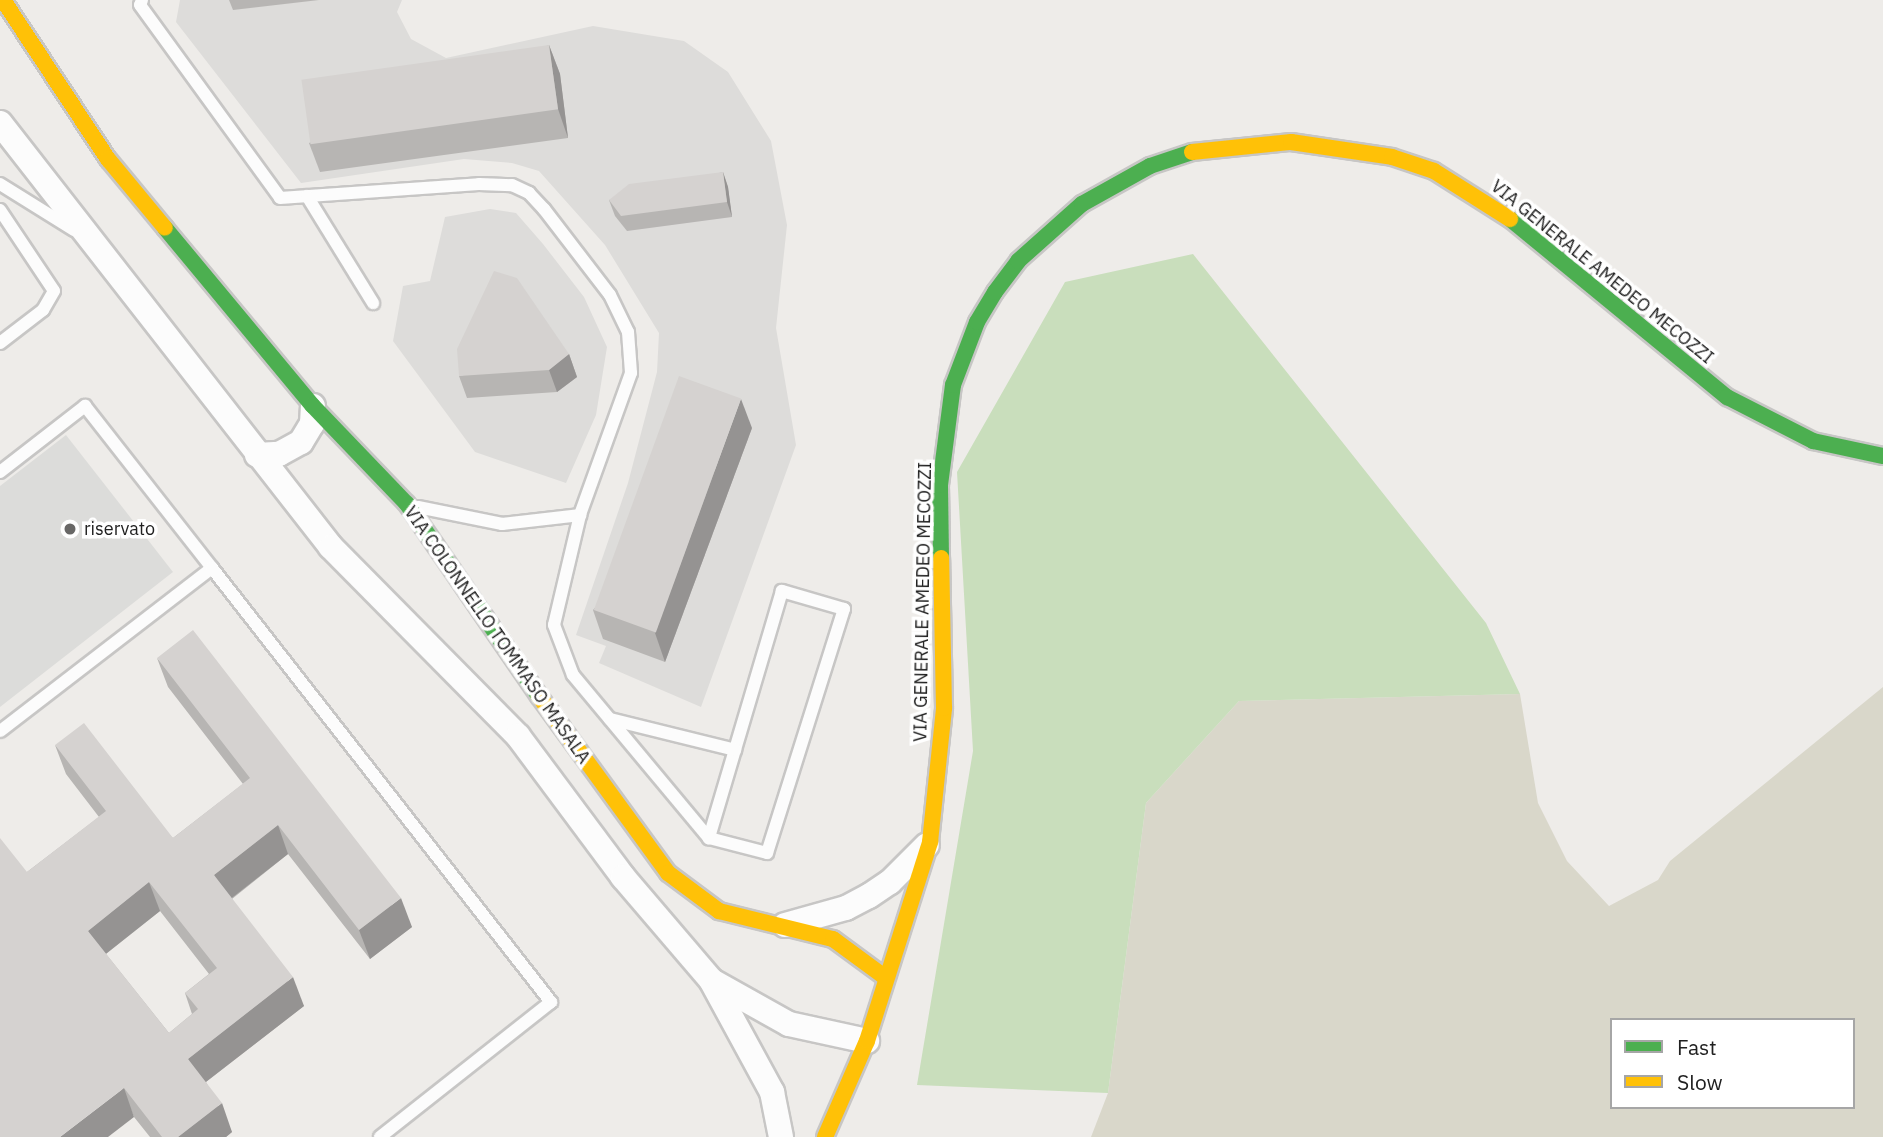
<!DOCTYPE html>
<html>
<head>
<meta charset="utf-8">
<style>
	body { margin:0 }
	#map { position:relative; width:1883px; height:1137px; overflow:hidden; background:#eeece9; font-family:"IBM Plex Sans",sans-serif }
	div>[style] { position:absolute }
	.residential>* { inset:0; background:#dddcda }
	.religious>* { inset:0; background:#dcdcda }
	.construction>* { inset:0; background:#d9d7ca }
	.forest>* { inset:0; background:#c9debc }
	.roads { filter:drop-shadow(2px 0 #c7c6c5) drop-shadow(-2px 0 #c7c6c5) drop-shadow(0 2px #c7c6c5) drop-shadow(0 -2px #c7c6c5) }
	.lane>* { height:12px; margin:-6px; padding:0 6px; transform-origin:6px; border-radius:6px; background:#fcfcfc }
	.street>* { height:24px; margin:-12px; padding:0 12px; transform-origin:12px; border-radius:12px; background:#fcfcfc }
	.fast>* { height:16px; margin:-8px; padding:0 8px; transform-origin:8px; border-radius:8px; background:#4caf50 }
	.slow>* { height:16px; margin:-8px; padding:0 8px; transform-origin:8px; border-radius:8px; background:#ffc107 }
	.wall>* { inset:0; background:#b7b5b3 }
	.shaded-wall>* { inset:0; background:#959392 }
	.building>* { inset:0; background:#d5d2d0; transform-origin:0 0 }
	.dots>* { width:19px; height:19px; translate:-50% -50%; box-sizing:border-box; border:4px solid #fff; border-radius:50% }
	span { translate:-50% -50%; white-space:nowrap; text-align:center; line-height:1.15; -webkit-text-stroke:7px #fff; paint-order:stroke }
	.street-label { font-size:18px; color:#202020 }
	.poi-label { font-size:18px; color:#202020 }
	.left { translate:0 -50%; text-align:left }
	.legend { position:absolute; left:1610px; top:1018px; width:245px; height:91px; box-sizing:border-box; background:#fff; border:2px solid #a6a6a6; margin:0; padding:9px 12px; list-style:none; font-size:21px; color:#202020 }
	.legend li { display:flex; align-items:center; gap:14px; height:35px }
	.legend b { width:35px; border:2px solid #a6a6a6 }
</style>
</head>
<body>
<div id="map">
	<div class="residential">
		<div style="clip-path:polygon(180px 0,402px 0,397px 12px,411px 39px,446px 58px,593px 26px,684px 41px,728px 72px,771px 141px,787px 225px,776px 328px,796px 445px,701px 707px,599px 663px,606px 646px,576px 635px,628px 483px,657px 372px,659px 333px,605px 245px,539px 171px,512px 163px,464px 159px,301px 183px,176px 22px)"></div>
		<div style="clip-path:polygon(490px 209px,516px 213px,543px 244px,584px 297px,607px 347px,596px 415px,566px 483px,475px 452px,393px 341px,403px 286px,430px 281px,445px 217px)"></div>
	</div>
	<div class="religious">
		<div style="clip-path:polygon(66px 435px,173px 572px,0 707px,0 486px)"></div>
	</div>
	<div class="construction">
		<div style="clip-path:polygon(evenodd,1883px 687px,1883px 1137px,1091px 1137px,1108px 1093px,1146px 803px,1239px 701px,1520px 694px,1538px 803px,1567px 861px,1609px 906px,1658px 880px,1670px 861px,1883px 687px,1612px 1020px,1853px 1020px,1853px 1107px,1612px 1107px,1612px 1020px)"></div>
	</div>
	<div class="forest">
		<div style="clip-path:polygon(1193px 254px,1486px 623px,1520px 694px,1239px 701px,1146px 803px,1108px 1093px,917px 1085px,973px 751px,957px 472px,1065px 282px)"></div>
	</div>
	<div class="roads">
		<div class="lane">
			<div style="left:142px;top:0;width:5px;rotate:112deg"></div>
			<div style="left:140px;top:5px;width:238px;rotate:54deg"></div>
			<div style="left:280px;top:198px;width:199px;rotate:-4deg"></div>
			<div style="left:479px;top:184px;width:33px;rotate:2deg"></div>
			<div style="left:512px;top:185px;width:19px;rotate:25deg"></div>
			<div style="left:529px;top:193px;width:22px;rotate:47deg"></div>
			<div style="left:544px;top:209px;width:108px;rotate:52.5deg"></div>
			<div style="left:610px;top:295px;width:41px;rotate:64.1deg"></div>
			<div style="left:628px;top:332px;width:41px;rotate:85.8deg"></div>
			<div style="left:631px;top:373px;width:151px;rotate:109.8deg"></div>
			<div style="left:580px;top:515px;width:113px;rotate:103.3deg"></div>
			<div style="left:554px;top:625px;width:53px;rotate:69.2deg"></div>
			<div style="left:573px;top:675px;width:212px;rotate:50.2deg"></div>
			<div style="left:709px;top:838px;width:60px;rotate:14.5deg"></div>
			<div style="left:767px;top:853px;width:256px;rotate:-72.5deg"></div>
			<div style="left:844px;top:609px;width:65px;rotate:-163.8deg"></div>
			<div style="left:782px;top:591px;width:258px;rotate:106.5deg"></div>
			<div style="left:0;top:184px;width:87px;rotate:31.9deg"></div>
			<div style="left:307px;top:196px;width:126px;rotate:58.3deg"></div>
			<div style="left:0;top:210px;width:97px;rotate:56.3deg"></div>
			<div style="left:54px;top:291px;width:22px;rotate:120deg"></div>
			<div style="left:43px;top:310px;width:54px;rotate:142.5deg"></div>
			<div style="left:0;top:472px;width:108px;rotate:-37.8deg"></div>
			<div style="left:85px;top:406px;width:206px;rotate:51.9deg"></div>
			<div style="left:212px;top:568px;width:267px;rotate:142.4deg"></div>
			<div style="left:418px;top:507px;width:86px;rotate:11.4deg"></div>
			<div style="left:502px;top:524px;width:79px;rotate:-6.6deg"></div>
			<div style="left:212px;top:568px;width:551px;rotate:52.01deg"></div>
			<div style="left:551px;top:1002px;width:218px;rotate:141.7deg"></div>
			<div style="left:610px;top:719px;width:129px;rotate:13.9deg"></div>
		</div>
		<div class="street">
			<div style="left:0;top:123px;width:538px;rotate:52.02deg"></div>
			<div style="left:331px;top:547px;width:266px;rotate:45.3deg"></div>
			<div style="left:518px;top:736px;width:176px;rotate:53.3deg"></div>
			<div style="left:623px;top:877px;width:135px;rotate:49.5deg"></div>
			<div style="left:711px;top:980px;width:128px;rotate:61.4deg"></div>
			<div style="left:772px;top:1092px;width:46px;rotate:78.7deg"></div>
			<div style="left:257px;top:455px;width:22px;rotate:-3deg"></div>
			<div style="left:279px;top:454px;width:25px;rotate:-29deg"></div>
			<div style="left:301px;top:442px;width:21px;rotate:-59deg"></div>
			<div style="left:312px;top:424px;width:18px;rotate:-87deg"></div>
			<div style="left:785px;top:925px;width:63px;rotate:-15.6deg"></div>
			<div style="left:846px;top:908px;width:26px;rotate:-28deg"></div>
			<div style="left:869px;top:896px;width:25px;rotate:-34deg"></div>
			<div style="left:890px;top:882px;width:52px;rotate:-45deg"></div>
			<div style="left:712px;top:981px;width:88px;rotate:29.2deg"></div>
			<div style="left:789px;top:1024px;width:80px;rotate:12.3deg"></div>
		</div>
		<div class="fast">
			<div style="left:1510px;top:219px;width:281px;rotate:39.4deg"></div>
			<div style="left:1727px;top:397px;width:97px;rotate:27.1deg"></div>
			<div style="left:1813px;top:441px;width:72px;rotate:12.1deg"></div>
			<div style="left:165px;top:228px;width:231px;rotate:50.3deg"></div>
			<div style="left:313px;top:406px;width:136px;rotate:46.2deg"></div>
			<div style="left:407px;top:504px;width:233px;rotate:55.5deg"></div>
			<div style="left:941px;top:558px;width:73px;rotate:-90.8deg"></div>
			<div style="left:940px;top:485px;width:101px;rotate:-82.6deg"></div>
			<div style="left:953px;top:385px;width:67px;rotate:-69.1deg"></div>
			<div style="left:977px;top:322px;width:35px;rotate:-59deg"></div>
			<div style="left:995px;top:292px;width:39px;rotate:-53deg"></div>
			<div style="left:1018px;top:261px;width:86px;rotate:-41.7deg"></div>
			<div style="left:1082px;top:204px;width:78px;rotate:-29.2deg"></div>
			<div style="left:1150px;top:166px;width:44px;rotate:-18.4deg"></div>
		</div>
		<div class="slow">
			<div style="left:3px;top:0;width:191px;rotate:56.6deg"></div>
			<div style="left:108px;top:159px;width:89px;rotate:50.4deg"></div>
			<div style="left:1192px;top:152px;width:100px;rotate:-5.8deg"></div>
			<div style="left:1291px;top:142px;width:102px;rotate:8.4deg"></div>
			<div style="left:1392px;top:157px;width:44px;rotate:18.4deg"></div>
			<div style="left:1434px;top:171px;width:90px;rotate:32.3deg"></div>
			<div style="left:539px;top:696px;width:219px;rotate:53.9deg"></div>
			<div style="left:668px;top:873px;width:64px;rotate:36.7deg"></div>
			<div style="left:719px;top:911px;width:117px;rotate:13.8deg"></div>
			<div style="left:833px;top:939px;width:66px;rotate:36.3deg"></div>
			<div style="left:825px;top:1137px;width:105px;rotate:-66.4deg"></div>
			<div style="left:867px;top:1041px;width:209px;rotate:-72.4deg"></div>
			<div style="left:930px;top:842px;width:135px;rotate:-84deg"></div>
			<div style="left:944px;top:708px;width:150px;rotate:-91.1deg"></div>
		</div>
	</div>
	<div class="wall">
		<div style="clip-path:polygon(229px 0,319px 0,233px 10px)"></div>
		<div style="clip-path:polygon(549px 45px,560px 74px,568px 138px,320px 172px,309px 143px)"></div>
		<div style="clip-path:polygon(723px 172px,728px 187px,732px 217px,627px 231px,615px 216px,609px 200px)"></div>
		<div style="clip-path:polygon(569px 354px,577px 377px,557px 392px,467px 398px,459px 376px)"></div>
		<div style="clip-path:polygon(752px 428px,665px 662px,603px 639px,593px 610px)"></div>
		<div style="clip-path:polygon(evenodd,157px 658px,412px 927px,370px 959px,288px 854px,232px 899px,304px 1006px,206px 1082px,232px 1132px,226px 1137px,150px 1137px,134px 1117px,27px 872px,99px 817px,66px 774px,55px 745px,173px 838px,243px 784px,168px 687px,157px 658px,160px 911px,209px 974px,185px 993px,192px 1014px,169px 1033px,106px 954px,160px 911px)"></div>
	</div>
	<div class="shaded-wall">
		<div style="clip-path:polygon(549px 45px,560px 74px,568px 138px,558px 109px)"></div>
		<div style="clip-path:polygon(723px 172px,728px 187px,732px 217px,727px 202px)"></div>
		<div style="clip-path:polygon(569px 354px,577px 377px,557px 392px,549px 370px)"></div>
		<div style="clip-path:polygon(741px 399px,752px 428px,665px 662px,655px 633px)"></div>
		<div style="clip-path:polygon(278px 825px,288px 854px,224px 904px,214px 875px)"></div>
		<div style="clip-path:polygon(149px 882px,160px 911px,98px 960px,88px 931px)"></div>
		<div style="clip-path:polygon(401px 898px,412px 927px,370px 959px,359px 930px)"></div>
		<div style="clip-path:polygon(293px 977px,304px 1006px,198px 1088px,188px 1059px)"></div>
		<div style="clip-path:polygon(124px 1088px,134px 1117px,108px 1137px,60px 1137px)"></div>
		<div style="clip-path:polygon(222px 1103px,232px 1132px,226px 1137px,178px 1137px)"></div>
	</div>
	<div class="building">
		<div style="left:549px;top:45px;width:65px;height:250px;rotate:82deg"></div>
		<div style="clip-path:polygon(723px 172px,727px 202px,621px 216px,609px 200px,629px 184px)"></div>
		<div style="clip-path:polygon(494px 271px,517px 278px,569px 354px,549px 370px,459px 376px,457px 349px)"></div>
		<div style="left:679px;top:376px;width:66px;height:249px;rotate:20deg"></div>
		<div style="clip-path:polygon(evenodd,193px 630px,401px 898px,359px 930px,278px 825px,214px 875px,293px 977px,188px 1059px,222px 1103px,178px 1137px,162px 1137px,124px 1088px,60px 1137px,0 1137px,0 838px,27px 872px,106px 811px,55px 745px,84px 723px,173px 838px,250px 778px,157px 658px,193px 630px,149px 882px,217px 968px,185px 993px,198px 1009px,169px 1033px,88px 931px,149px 882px)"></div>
	</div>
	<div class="dots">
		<div style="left:70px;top:529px;background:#686766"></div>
	</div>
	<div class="street-label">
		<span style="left:1602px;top:272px;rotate:39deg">VIA GENERALE AMEDEO MECOZZI</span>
		<span style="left:923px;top:602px;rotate:-89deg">VIA GENERALE AMEDEO MECOZZI</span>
		<span style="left:497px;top:635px;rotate:55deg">VIA COLONNELLO TOMMASO MASALA</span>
	</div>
	<div class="poi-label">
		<span class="left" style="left:84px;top:529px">riservato</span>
	</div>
	<ul class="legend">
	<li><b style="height:9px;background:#4caf50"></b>Fast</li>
	<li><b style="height:9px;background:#ffc107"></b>Slow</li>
	</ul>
</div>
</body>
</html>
